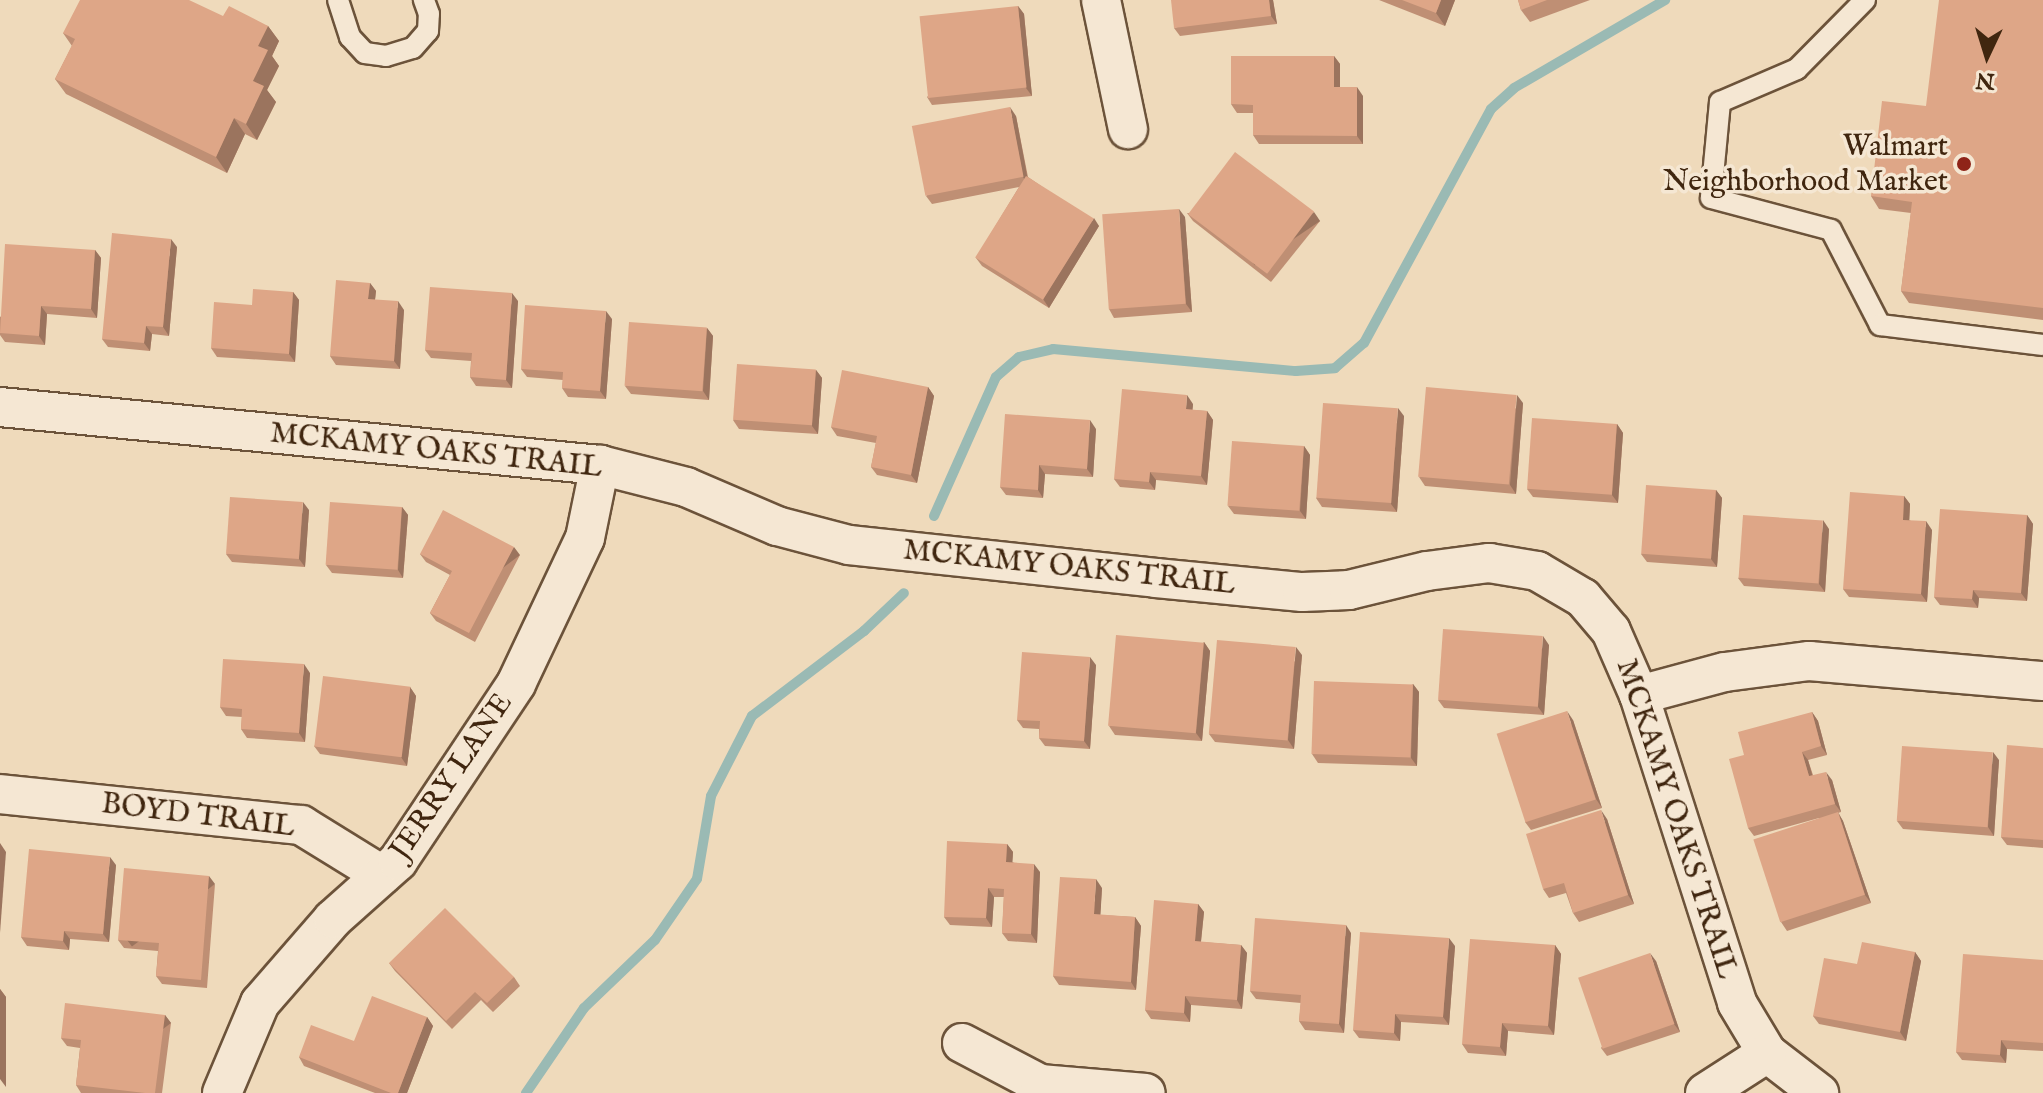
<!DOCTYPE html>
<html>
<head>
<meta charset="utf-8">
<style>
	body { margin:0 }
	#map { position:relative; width:2043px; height:1093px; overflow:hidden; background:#efdabb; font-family:"IM FELL English",serif }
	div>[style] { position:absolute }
	.stream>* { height:10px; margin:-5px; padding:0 5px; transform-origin:5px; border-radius:5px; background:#9abab4 }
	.roads { filter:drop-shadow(2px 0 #6c533a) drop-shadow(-2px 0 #6c533a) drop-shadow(0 2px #6c533a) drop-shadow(0 -2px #6c533a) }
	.lane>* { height:20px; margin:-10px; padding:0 10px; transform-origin:10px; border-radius:10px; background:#f5e7d3 }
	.street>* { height:38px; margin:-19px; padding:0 19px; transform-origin:19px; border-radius:19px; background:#f5e7d3 }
	.wall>* { inset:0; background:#bf8f74; transform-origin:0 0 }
	.shaded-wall>* { inset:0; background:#9b745e; transform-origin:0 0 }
	.building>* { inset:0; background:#dea687; transform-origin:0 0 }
	.dots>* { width:22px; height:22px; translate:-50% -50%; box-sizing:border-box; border:4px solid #f5e7d3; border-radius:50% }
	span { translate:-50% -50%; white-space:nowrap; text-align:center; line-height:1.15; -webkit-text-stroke:7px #f5e7d3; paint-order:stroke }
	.poi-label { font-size:30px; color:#40260f }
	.right { translate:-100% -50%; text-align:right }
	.street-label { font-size:30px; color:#40260f }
	.north { position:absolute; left:1947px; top:16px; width:80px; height:80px; -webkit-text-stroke:6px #f5e7d3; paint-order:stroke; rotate:184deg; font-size:22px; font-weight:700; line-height:32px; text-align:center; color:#40260f }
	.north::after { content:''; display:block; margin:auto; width:28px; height:36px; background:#40260f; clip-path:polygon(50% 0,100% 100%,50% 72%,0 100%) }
</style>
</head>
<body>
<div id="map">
	<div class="stream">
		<div style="left:934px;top:516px;width:152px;rotate:-66deg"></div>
		<div style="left:996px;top:377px;width:30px;rotate:-41deg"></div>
		<div style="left:1019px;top:357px;width:35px;rotate:-13deg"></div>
		<div style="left:1053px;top:349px;width:244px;rotate:5.2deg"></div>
		<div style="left:1296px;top:371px;width:39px;rotate:-4deg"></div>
		<div style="left:1335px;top:368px;width:38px;rotate:-41deg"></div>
		<div style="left:1364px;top:343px;width:266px;rotate:-61.5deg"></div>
		<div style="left:1491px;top:109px;width:31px;rotate:-42deg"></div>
		<div style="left:1514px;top:88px;width:175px;rotate:-30.2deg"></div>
		<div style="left:526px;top:1093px;width:103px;rotate:-55.7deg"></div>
		<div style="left:584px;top:1008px;width:98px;rotate:-43.8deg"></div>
		<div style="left:655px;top:940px;width:74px;rotate:-55.5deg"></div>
		<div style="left:697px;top:879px;width:84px;rotate:-80.4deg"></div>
		<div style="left:711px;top:796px;width:90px;rotate:-62.9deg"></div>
		<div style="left:752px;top:716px;width:141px;rotate:-37.2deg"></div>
		<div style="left:864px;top:631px;width:55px;rotate:-43.5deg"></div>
	</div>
	<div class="roads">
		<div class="lane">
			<div style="left:338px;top:0;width:39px;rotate:72deg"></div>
			<div style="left:350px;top:37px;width:22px;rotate:47deg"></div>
			<div style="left:365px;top:53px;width:21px;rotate:8deg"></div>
			<div style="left:386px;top:56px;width:28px;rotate:-17deg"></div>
			<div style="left:413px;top:48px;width:23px;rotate:-49deg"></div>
			<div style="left:428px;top:31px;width:17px;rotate:-87deg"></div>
			<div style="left:429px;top:14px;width:15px;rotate:-110deg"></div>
			<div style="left:1865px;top:0;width:97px;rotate:134.6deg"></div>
			<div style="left:1797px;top:69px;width:84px;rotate:156.8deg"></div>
			<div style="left:1720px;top:102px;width:96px;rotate:95.4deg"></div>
			<div style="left:1711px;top:198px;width:124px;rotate:14.9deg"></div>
			<div style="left:1831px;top:230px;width:107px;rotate:62.7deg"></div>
			<div style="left:1880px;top:325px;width:164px;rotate:7deg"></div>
		</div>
		<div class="street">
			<div style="left:1101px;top:0;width:132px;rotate:78.2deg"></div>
			<div style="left:0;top:407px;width:603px;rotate:5.52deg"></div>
			<div style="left:600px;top:465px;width:89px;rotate:14.3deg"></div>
			<div style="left:686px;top:487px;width:99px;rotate:23.2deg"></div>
			<div style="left:777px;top:526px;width:74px;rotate:14.8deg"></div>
			<div style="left:849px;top:545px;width:309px;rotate:6.1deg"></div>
			<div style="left:1156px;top:578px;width:147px;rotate:5.5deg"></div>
			<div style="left:1302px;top:592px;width:47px;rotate:-2.4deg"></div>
			<div style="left:1349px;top:590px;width:80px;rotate:-13.7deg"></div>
			<div style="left:1427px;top:571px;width:63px;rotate:-7.4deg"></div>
			<div style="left:1489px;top:563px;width:49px;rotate:9.5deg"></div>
			<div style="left:1537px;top:571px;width:53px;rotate:30.4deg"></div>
			<div style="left:1583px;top:598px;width:43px;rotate:49.7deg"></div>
			<div style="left:1611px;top:631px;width:70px;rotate:66.4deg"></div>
			<div style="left:1639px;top:695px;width:323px;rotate:72.3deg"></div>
			<div style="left:1737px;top:1003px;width:58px;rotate:59deg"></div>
			<div style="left:1767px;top:1053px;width:66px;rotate:37.6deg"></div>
			<div style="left:1639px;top:695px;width:89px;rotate:-15deg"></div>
			<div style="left:1725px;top:672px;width:85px;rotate:-7.5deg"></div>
			<div style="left:1809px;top:661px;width:235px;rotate:4.9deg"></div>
			<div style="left:0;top:794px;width:303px;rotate:5.9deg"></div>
			<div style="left:301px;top:825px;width:95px;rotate:31.7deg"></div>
			<div style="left:962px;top:1043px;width:88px;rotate:27.7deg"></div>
			<div style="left:1040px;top:1084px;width:106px;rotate:4.9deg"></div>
			<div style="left:222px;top:1093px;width:98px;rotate:-67.1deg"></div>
			<div style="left:260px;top:1003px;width:111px;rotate:-49deg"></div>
			<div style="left:333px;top:919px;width:87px;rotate:-41.7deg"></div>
			<div style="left:398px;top:861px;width:213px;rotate:-56.3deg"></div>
			<div style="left:516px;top:684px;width:161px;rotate:-64.7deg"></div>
			<div style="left:585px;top:538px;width:75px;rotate:-78.4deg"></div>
			<div style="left:1705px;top:1093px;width:74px;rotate:-32.8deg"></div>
		</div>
	</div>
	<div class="wall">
		<div style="clip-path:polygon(1273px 0,1277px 24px,1180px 36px,1174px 28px)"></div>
		<div style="clip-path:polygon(1379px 0,1455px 0,1445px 26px)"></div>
		<div style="clip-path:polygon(1518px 0,1590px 0,1530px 22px,1521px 10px)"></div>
		<div style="clip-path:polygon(2043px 0,2043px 320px,1909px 303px,1901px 291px,1911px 213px,1879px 209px,1871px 196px,1926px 106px)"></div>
		<div style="clip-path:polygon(1018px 6px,1024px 14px,1032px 96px,932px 105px,927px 97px)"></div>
		<div style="clip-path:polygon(223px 16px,268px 26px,279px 41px,272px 56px,279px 66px,267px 90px,276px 102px,257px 140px,245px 134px,227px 173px,66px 94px,55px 79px,72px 46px,63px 33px)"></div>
		<div style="clip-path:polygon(1334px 56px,1340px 64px,1340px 87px,1363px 96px,1363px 144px,1259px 144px,1253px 135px,1253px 113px,1237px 113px,1231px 104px)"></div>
		<div style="clip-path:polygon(1016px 116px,1028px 177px,1099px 226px,1049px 308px,982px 266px,976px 258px,1019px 187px,932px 204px,926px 196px)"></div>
		<div style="clip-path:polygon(1187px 213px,1320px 221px,1271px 282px,1193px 221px)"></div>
		<div style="clip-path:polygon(1185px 217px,1192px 312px,1114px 318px,1109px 309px)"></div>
		<div style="clip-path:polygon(177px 247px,169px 336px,152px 334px,150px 351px,108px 347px,102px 339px)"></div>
		<div style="clip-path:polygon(95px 250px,101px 258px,97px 318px,47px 314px,45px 345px,5px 342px,0 335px,0 317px)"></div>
		<div style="clip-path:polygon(370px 283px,376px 291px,375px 300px,404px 310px,400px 369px,336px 365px,330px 356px)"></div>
		<div style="clip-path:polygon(293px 292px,299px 300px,295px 362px,217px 357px,211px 348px,252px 305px)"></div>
		<div style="clip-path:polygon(518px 301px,512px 388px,476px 386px,470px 377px,471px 361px,431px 358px,425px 350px)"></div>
		<div style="clip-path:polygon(612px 319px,606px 399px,568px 397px,562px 388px,563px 380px,527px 377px,521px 369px)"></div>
		<div style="clip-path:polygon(707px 328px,713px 336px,709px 400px,631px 394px,625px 386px)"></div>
		<div style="clip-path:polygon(816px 370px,822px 378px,818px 434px,739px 429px,733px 420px)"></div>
		<div style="clip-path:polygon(928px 387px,934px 396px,917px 483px,877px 475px,871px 467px,876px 443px,837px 436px,831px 427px)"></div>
		<div style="clip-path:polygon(1523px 403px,1516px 494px,1425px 486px,1419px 477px)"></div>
		<div style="clip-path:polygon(1193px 404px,1192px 410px,1207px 411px,1213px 420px,1207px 485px,1156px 480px,1155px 490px,1120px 487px,1114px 479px)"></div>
		<div style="clip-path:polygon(1404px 416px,1397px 512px,1322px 507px,1316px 498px)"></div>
		<div style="clip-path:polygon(1617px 424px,1623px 433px,1618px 503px,1533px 497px,1527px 489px)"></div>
		<div style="clip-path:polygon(1096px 429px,1093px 477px,1045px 474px,1043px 498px,1006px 495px,1000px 487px)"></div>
		<div style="clip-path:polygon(1304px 446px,1310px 455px,1306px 519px,1234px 514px,1228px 506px)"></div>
		<div style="clip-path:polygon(1716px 490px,1722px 498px,1717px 567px,1647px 562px,1641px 554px)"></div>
		<div style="clip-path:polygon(1904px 496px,1910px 504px,1909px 520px,1932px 530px,1927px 602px,1849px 597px,1843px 589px)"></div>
		<div style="clip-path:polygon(402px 507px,408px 515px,403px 578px,332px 573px,326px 565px)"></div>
		<div style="clip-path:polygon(309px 510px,305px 567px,232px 562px,226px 554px)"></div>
		<div style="clip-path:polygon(2027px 515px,2033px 524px,2027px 601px,1979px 598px,1978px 608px,1940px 605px,1934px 597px)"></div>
		<div style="clip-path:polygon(1829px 529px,1825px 592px,1744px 586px,1738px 578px)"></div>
		<div style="clip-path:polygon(420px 554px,520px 555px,475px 642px,436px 621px,430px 613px,450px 575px,426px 562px)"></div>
		<div style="clip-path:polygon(1204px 642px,1210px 651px,1202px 741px,1115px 735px,1109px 726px)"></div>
		<div style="clip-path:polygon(1549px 645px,1544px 715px,1444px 708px,1438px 700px)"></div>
		<div style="clip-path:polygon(1302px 655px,1294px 749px,1215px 742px,1209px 734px)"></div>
		<div style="clip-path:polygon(1096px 665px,1090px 749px,1045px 746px,1039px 738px,1039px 729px,1023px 728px,1017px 720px)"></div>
		<div style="clip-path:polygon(310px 673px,305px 742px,247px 738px,241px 729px,242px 717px,226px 716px,220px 707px)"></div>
		<div style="clip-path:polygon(1413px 684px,1419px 692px,1417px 766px,1318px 763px,1312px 754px)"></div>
		<div style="clip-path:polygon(410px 687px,416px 696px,407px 766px,320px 754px,314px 746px)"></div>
		<div style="clip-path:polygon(1812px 712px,1818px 721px,1827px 755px,1808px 760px,1813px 775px,1832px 780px,1841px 812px,1838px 813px,1843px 821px,1871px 903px,1787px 931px,1781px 922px,1819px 818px,1754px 836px,1748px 828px)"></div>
		<div style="clip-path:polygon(1573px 720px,1602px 808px,1531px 830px,1525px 822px)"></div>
		<div style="clip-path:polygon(2043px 748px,2043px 848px,2007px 845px,2001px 837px)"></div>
		<div style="clip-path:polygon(1999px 760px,1994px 836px,1903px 829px,1897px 821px)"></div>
		<div style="clip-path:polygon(1607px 819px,1634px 904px,1579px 922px,1573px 913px,1566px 893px,1549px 898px,1543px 889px)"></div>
		<div style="clip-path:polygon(1007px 844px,1013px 852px,1012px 862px,1040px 872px,1037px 943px,1008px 941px,1002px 933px,1004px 897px,994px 897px,992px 927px,950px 925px,944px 917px)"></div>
		<div style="clip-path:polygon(116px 865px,109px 942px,70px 939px,69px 950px,27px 946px,21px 937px)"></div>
		<div style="clip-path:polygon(215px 884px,207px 988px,162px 984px,156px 976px,158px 951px,124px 948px,118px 940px)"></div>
		<div style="clip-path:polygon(1102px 888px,1100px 915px,1135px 917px,1141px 926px,1136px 990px,1059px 985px,1053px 976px)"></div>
		<div style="clip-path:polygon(1198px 904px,1204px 912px,1201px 942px,1241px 945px,1247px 953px,1242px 1009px,1191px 1005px,1190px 1022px,1151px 1019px,1145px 1010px)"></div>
		<div style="clip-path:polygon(1351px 933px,1344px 1033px,1305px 1030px,1299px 1021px,1301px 1003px,1256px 999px,1250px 991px)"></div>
		<div style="clip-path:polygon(1555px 945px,1561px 954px,1554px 1035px,1508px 1031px,1506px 1056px,1468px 1053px,1462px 1044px)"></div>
		<div style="clip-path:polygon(1455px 946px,1449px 1025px,1401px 1022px,1400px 1041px,1359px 1038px,1353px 1030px)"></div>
		<div style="clip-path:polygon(1915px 952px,1921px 961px,1906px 1041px,1819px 1024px,1813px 1016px,1857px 964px)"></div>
		<div style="clip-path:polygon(2043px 960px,2043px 1051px,2007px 1049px,2006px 1063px,1962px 1060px,1956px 1052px)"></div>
		<div style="clip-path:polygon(1656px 961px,1680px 1032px,1607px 1056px,1601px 1048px)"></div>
		<div style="clip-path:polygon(389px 963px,514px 977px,520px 986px,493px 1012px,481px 1000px,452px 1029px,395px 971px)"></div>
		<div style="left:0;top:989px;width:10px;height:98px;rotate:53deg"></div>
		<div style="clip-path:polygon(165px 1015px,171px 1023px,162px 1093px,81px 1093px,76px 1085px,80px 1048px,67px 1046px,61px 1038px)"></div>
		<div style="clip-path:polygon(427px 1017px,433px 1026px,407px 1093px,375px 1093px,304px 1066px,299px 1057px,354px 1041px)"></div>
	</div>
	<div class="shaded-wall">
		<div style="clip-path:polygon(1269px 0,1273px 0,1277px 24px,1271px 16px)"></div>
		<div style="clip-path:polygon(1441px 0,1455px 0,1445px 26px,1436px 13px)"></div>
		<div style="clip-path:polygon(1018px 6px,1024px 14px,1032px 96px,1026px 88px)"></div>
		<div style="clip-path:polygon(268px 26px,279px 41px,272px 56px,279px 66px,267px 90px,276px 102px,257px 140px,246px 124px,258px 46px)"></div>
		<div style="clip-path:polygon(1334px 56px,1340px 64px,1340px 96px,1334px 87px)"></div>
		<div style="clip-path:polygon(1357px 87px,1363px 96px,1363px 144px,1357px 136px)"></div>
		<div style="clip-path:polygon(1010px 107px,1016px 116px,1029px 186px,1023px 177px)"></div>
		<div style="clip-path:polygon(234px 118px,245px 134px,227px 173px,216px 157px)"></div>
		<div style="clip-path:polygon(1179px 209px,1185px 217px,1192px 312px,1186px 304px)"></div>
		<div style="left:1314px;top:212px;width:11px;height:79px;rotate:56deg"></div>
		<div style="clip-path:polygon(1094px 218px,1099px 226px,1049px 308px,1043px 299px)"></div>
		<div style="clip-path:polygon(171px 239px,177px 247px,169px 336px,163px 327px)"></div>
		<div style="clip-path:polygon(95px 250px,101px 258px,97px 318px,91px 309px)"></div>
		<div style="clip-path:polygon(370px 283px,376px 291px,374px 308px,368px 299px)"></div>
		<div style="clip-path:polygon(293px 292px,299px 300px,295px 362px,289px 354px)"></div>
		<div style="clip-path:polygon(512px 293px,518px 301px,512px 388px,506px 380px)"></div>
		<div style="clip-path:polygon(398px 301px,404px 310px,400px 369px,394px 361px)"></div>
		<div style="clip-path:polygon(41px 306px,47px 314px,45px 345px,39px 336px)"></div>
		<div style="clip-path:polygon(606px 311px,612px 319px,606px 399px,600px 391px)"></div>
		<div style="clip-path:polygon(146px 326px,152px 334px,150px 351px,144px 343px)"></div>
		<div style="clip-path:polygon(707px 328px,713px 336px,709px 400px,703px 391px)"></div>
		<div style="clip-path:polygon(816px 370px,822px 378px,818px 434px,812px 426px)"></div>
		<div style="clip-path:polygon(928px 387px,934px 396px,917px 483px,911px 475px)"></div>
		<div style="clip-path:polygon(1187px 395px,1193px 404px,1192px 418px,1186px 409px)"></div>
		<div style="clip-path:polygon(1517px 395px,1523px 403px,1516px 494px,1510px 485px)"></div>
		<div style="clip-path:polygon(1398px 408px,1404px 416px,1397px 512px,1391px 504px)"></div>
		<div style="clip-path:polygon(1207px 411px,1213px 420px,1207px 485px,1201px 476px)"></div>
		<div style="clip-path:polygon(1090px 420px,1096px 429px,1093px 477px,1087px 469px)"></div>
		<div style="clip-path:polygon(1617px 424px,1623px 433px,1618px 503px,1612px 495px)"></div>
		<div style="clip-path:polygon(1304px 446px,1310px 455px,1306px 519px,1300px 511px)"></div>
		<div style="clip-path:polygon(1039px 465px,1045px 474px,1043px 498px,1038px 490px)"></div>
		<div style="clip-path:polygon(1150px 472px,1156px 480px,1155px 490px,1149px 482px)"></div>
		<div style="clip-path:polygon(1716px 490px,1722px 498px,1717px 567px,1711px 559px)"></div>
		<div style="clip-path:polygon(1904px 496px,1910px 504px,1909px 528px,1903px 520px)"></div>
		<div style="clip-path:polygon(303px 502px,309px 510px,305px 567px,299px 559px)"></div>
		<div style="clip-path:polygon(402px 507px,408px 515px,403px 578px,398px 570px)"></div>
		<div style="clip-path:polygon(2027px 515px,2033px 524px,2027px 601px,2021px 593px)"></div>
		<div style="clip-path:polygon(1823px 520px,1829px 529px,1825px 592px,1819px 584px)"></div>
		<div style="clip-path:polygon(1926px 521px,1932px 530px,1927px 602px,1921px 594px)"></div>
		<div style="left:514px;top:547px;width:10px;height:97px;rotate:53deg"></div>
		<div style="clip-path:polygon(1973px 590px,1979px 598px,1978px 608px,1972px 599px)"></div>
		<div style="clip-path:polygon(1543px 636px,1549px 645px,1544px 715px,1538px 707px)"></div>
		<div style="clip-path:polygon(1204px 642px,1210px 651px,1202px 741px,1196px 733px)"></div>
		<div style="clip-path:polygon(1296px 647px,1302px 655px,1294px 749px,1288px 740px)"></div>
		<div style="clip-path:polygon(1090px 657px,1096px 665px,1090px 749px,1084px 741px)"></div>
		<div style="clip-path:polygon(304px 664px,310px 673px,305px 742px,299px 733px)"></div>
		<div style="clip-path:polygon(1413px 684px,1419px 692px,1417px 766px,1411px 758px)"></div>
		<div style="clip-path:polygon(410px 687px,416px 696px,407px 766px,401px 757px)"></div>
		<div style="clip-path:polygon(1567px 711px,1573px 720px,1602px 808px,1596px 799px)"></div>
		<div style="clip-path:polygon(1812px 712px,1818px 721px,1827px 755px,1821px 746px)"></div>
		<div style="clip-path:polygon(1802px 752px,1808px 760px,1815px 785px,1809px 776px)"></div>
		<div style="clip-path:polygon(1993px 752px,1999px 760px,1994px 836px,1988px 827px)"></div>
		<div style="clip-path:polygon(1826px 772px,1832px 780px,1841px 812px,1835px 804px)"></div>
		<div style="clip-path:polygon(1601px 810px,1607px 819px,1634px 904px,1628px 895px)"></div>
		<div style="clip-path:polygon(1838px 812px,1843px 821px,1871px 903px,1865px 895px)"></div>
		<div style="clip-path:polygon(0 843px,6px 852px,0 933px)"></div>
		<div style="clip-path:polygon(1007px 844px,1013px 852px,1012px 871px,1006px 862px)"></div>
		<div style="clip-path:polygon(110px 857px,116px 865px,109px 942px,103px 934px)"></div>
		<div style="clip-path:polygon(1034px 864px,1040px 872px,1037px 943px,1031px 934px)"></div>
		<div style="left:209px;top:876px;width:10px;height:104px;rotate:53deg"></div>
		<div style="clip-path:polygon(1096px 879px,1102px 888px,1100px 923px,1094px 914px)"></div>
		<div style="clip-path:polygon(988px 888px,994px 897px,992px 927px,986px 918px)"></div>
		<div style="clip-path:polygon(1198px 904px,1204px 912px,1200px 950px,1195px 941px)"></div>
		<div style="clip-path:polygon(1135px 917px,1141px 926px,1136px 990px,1131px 982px)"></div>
		<div style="clip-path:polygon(1346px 925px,1351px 933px,1344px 1033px,1339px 1024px)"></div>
		<div style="clip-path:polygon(64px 931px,70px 939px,69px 950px,63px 941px)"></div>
		<div style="clip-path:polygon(1449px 938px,1455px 946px,1449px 1025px,1443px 1017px)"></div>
		<div style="clip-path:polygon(1241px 945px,1247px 953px,1242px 1009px,1237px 1000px)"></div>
		<div style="clip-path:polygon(1555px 945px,1561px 954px,1554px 1035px,1548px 1026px)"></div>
		<div style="clip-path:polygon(1915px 952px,1921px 961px,1906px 1041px,1900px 1032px)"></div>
		<div style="clip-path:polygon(1650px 953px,1656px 961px,1680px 1032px,1674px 1024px)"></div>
		<div style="clip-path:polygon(0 989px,6px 997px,6px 1087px,0 1079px)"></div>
		<div style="clip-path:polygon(1185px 996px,1191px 1005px,1190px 1022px,1184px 1013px)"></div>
		<div style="clip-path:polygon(1395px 1014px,1401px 1022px,1400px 1041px,1394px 1033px)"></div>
		<div style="left:165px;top:1015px;width:10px;height:79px;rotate:53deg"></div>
		<div style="clip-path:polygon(427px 1017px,433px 1026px,407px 1093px,398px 1093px)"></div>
		<div style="clip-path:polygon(1502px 1023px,1508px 1031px,1506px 1056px,1500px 1047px)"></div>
		<div style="clip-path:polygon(2001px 1040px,2007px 1049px,2006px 1063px,2000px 1055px)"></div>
	</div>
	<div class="building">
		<div style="clip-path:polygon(80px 0,189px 0,223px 16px,229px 6px,268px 26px,258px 46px,268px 50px,253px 81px,264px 86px,246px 124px,234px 118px,216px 157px,55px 79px,75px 39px,63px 33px)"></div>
		<div style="clip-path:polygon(1171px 0,1269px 0,1271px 16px,1174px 28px)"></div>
		<div style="clip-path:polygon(1402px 0,1441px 0,1436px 13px)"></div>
		<div style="clip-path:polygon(1518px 0,1547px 0,1521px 10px)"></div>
		<div style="clip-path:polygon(1939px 0,2043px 0,2043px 308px,1901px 291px,1912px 202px,1871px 196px,1882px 101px,1926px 106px)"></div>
		<div style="left:1018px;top:6px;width:82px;height:99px;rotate:84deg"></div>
		<div style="clip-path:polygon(1231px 56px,1334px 56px,1334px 87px,1357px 87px,1357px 136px,1253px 135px,1253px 105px,1231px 104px)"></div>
		<div style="left:1010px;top:107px;width:71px;height:100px;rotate:79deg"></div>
		<div style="left:1235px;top:152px;width:99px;height:78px;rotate:37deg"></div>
		<div style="left:1026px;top:176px;width:80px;height:96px;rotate:32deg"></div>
		<div style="left:1179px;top:209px;width:95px;height:77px;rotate:86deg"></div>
		<div style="clip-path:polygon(112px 233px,171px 239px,163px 327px,146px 326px,144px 343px,102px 339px)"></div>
		<div style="clip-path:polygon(5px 244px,95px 250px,91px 309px,41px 306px,39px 336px,0 333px)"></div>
		<div style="clip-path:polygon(336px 280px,370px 283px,368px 299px,398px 301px,394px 361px,330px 356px)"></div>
		<div style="clip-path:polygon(430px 287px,512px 293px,506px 380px,470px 377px,472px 353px,425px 350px)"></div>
		<div style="clip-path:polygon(253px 289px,293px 292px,289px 354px,211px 348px,214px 302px,252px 305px)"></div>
		<div style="clip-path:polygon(525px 305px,606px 311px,600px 391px,562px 388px,563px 372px,521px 369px)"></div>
		<div style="left:629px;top:322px;width:78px;height:64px;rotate:4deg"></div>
		<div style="left:737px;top:364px;width:79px;height:56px;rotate:4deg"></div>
		<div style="clip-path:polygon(842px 370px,928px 387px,911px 475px,871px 467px,877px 436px,831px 427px)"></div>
		<div style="left:1426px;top:387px;width:91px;height:90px;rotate:5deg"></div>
		<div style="clip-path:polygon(1122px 389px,1187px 395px,1186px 409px,1207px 411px,1201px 476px,1150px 472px,1149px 482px,1114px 479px)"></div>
		<div style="left:1323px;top:403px;width:75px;height:95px;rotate:4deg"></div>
		<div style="clip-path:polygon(1005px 414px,1090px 420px,1087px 469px,1039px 465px,1038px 490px,1000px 487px)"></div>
		<div style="left:1532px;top:418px;width:85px;height:71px;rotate:4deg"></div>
		<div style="left:1232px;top:441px;width:72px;height:65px;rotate:4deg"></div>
		<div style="left:1646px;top:485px;width:70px;height:69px;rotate:4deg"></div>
		<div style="clip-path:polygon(1850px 492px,1904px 496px,1903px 520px,1926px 521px,1921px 594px,1843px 589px)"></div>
		<div style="left:230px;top:497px;width:73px;height:57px;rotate:4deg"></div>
		<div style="left:330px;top:502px;width:72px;height:63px;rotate:4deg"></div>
		<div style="clip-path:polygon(1940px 509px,2027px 515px,2021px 593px,1973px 590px,1972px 599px,1934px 597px)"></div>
		<div style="clip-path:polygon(443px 510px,514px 547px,469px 633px,430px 613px,452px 571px,420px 554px)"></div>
		<div style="left:1743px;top:515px;width:80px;height:63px;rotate:4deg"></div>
		<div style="left:1443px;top:629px;width:100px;height:71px;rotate:4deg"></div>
		<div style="left:1116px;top:635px;width:88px;height:91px;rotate:5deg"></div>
		<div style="left:1217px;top:640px;width:79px;height:94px;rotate:5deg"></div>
		<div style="clip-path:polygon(1022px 652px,1090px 657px,1084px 741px,1039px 738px,1040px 721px,1017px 720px)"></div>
		<div style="clip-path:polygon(223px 659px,304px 664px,299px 733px,241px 729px,242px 709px,220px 707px)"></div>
		<div style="left:323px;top:676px;width:88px;height:71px;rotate:7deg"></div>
		<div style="left:1314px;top:681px;width:99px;height:73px;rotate:2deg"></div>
		<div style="left:1567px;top:711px;width:93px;height:74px;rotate:72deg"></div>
		<div style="clip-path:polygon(1812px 712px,1821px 746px,1802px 752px,1809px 776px,1826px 772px,1835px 804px,1748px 828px,1729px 759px,1744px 755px,1738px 732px)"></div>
		<div style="clip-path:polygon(2007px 745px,2043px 748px,2043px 840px,2001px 837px)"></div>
		<div style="left:1902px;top:746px;width:91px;height:75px;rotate:4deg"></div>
		<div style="clip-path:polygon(1601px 810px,1628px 895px,1573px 913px,1564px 883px,1543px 889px,1526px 834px)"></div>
		<div style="left:1838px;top:812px;width:87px;height:89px;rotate:72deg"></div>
		<div style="clip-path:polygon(947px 841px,1007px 844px,1006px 862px,1034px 864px,1031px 934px,1002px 933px,1004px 889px,988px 888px,986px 918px,944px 917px)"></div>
		<div style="clip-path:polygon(29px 849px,110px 857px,103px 934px,64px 931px,63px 941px,21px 937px)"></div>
		<div style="clip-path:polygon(124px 868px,209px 876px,201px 980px,156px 976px,159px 943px,118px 940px)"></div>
		<div style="clip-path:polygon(1060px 877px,1096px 879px,1094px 914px,1135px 917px,1131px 982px,1053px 976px)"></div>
		<div style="clip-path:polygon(1154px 900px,1198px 904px,1195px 941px,1241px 945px,1237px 1000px,1185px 996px,1184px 1013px,1145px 1010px)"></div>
		<div style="clip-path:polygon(445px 908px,514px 977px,487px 1003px,475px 992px,446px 1021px,389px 963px)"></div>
		<div style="clip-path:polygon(1255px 918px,1346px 925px,1339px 1024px,1299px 1021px,1301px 995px,1250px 991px)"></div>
		<div style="clip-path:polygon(1360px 932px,1449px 938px,1443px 1017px,1395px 1014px,1394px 1033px,1353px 1030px)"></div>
		<div style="clip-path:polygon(1470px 939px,1555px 945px,1548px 1026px,1502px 1023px,1500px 1047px,1462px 1044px)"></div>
		<div style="clip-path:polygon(1862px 942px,1915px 952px,1900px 1032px,1813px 1016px,1824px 958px,1857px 964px)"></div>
		<div style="left:1650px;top:953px;width:75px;height:76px;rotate:71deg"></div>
		<div style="clip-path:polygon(1963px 954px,2043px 960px,2043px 1043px,2001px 1040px,2000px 1055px,1956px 1052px)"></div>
		<div style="clip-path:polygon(372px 996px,427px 1017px,398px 1093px,391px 1093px,299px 1057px,311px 1025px,354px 1041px)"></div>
		<div style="clip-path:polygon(65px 1003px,165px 1015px,155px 1093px,145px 1093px,76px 1085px,81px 1040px,61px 1038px)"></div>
	</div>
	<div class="dots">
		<div style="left:1964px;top:164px;background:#8f2418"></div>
	</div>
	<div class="poi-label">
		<span class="right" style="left:1948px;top:164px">Walmart<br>Neighborhood Market</span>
	</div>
	<div class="street-label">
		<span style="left:436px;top:451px;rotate:6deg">MCKAMY OAKS TRAIL</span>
		<span style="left:1069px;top:568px;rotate:6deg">MCKAMY OAKS TRAIL</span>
		<span style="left:452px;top:777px;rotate:-56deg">JERRY LANE</span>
		<span style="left:198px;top:816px;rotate:7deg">BOYD TRAIL</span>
		<span style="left:1676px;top:819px;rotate:72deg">MCKAMY OAKS TRAIL</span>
	</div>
	<div class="north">N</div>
</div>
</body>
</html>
